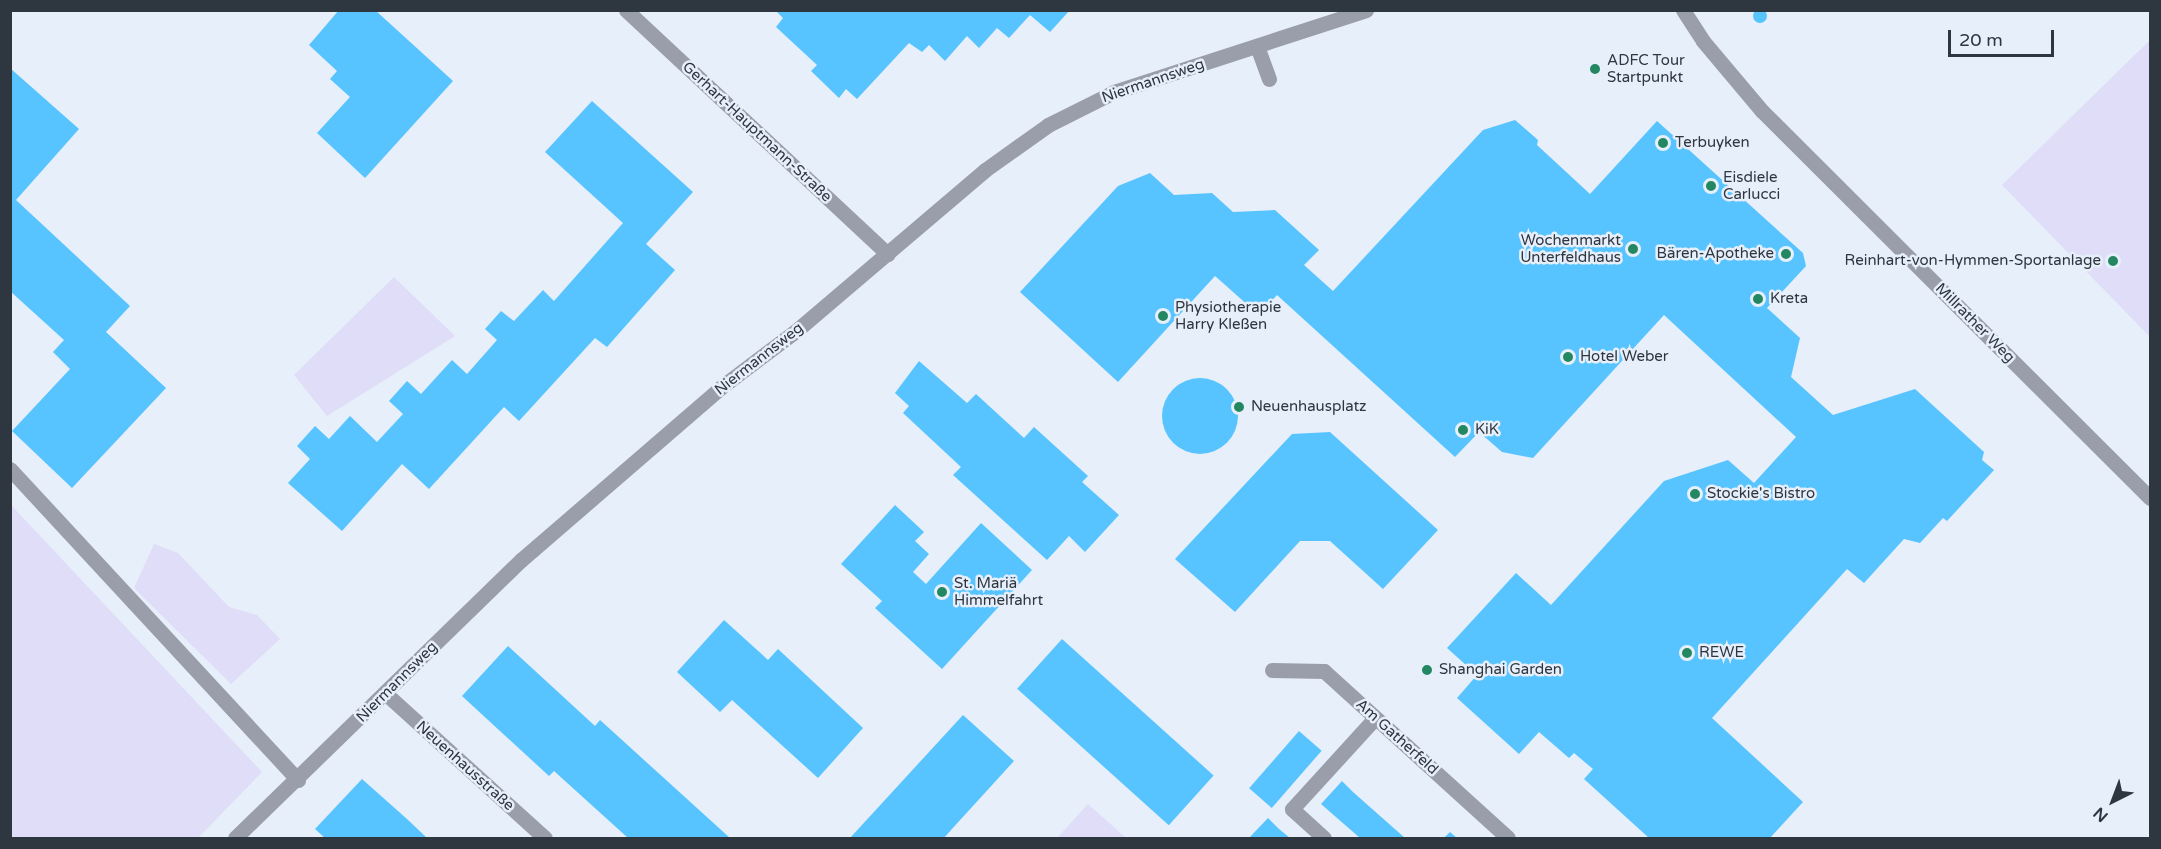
<!DOCTYPE html>
<html>
<head>
<meta charset="utf-8">
<style>
	body { margin:0 }
	#map { position:relative; width:2161px; height:849px; overflow:hidden; background:#e7effa; font-family:"Varela Round",sans-serif }
	div>[style] { position:absolute }
	.green>* { inset:0; background:#dfddf8 }
	.building>* { inset:0; background:#57c4ff; transform-origin:0 0 }
	.round { border-radius:50% }
	.service>* { height:15px; margin:-7.5px; padding:0 7.5px; transform-origin:7.5px; border-radius:7.5px; background:#9a9eab }
	.minor>* { height:15px; margin:-7.5px; padding:0 7.5px; transform-origin:7.5px; border-radius:7.5px; background:#9a9eab }
	.tertiary>* { height:15px; margin:-7.5px; padding:0 7.5px; transform-origin:7.5px; border-radius:7.5px; background:#9a9eab }
	.dots>* { width:16px; height:16px; translate:-50% -50%; box-sizing:border-box; border:3px solid #e7effa; border-radius:50% }
	span { translate:-50% -50%; white-space:nowrap; text-align:center; line-height:1.15; -webkit-text-stroke:5px #e7effa; paint-order:stroke }
	.poi-label { font-size:15px; color:#2e3640 }
	.left { translate:0 -50%; text-align:left }
	.right { translate:-100% -50%; text-align:right }
	.street-label { font-size:15px; color:#2e3640 }
	.frame { position:absolute; inset:0; border:12px solid #2e3640; pointer-events:none }
	.north { position:absolute; left:2083px; top:771px; width:60px; height:60px; -webkit-text-stroke:4px #e7effa; paint-order:stroke; rotate:222deg; font-size:16px; font-weight:700; line-height:24px; text-align:center; color:#2e3640 }
	.north::after { content:''; display:block; margin:auto; width:21px; height:27px; background:#2e3640; clip-path:polygon(50% 0,100% 100%,50% 72%,0 100%) }
	.scale { position:absolute; left:1948px; top:30px; width:106px; height:27px; box-sizing:border-box; border:3px solid #2e3640; border-top:0; padding-left:8px; font-size:18px; line-height:21px; white-space:nowrap; color:#2e3640; -webkit-text-stroke:4px #e7effa; paint-order:stroke }
</style>
</head>
<body>
<div id="map">
	<div class="green">
		<div style="clip-path:polygon(2150px 40px,2150px 337px,2002px 185px)"></div>
		<div style="clip-path:polygon(394px 277px,455px 336px,327px 416px,294px 375px)"></div>
		<div style="clip-path:polygon(11px 505px,262px 772px,198px 838px,11px 838px)"></div>
		<div style="clip-path:polygon(154px 544px,178px 553px,229px 607px,257px 615px,280px 639px,231px 684px,134px 588px)"></div>
		<div style="clip-path:polygon(1088px 804px,1126px 838px,1057px 838px)"></div>
	</div>
	<div class="building">
		<div class="round" style="left:1753px;top:9px;width:14px;height:14px"></div>
		<div style="clip-path:polygon(339px 10px,375px 10px,453px 81px,365px 178px,317px 133px,350px 97px,330px 79px,337px 71px,309px 45px)"></div>
		<div style="clip-path:polygon(775px 10px,1070px 10px,1050px 32px,1030px 15px,1009px 38px,997px 28px,979px 48px,967px 36px,945px 61px,929px 45px,922px 52px,909px 43px,857px 99px,846px 89px,839px 98px,811px 71px,817px 65px,776px 27px,783px 18px)"></div>
		<div style="clip-path:polygon(10px 68px,79px 129px,16px 200px,130px 306px,106px 332px,166px 388px,72px 488px,12px 431px,70px 369px,53px 352px,64px 340px,10px 291px)"></div>
		<div style="clip-path:polygon(592px 101px,693px 192px,646px 244px,675px 270px,607px 347px,595px 338px,519px 421px,504px 407px,429px 489px,402px 464px,342px 531px,288px 483px,310px 459px,297px 446px,315px 426px,329px 439px,350px 416px,377px 442px,403px 414px,389px 401px,407px 381px,421px 394px,452px 360px,467px 374px,497px 340px,485px 329px,501px 311px,514px 321px,543px 290px,554px 301px,623px 223px,545px 152px)"></div>
		<div style="clip-path:polygon(1515px 120px,1538px 140px,1537px 145px,1590px 194px,1657px 121px,1803px 253px,1806px 266px,1767px 308px,1800px 338px,1791px 377px,1833px 415px,1915px 389px,1984px 452px,1982px 460px,1994px 470px,1947px 521px,1943px 518px,1920px 543px,1904px 539px,1864px 583px,1847px 569px,1712px 718px,1803px 802px,1770px 838px,1649px 838px,1584px 779px,1593px 769px,1574px 753px,1569px 758px,1539px 732px,1519px 754px,1457px 698px,1477px 675px,1447px 648px,1516px 573px,1551px 605px,1664px 481px,1728px 460px,1754px 483px,1796px 437px,1664px 315px,1533px 458px,1502px 452px,1479px 432px,1455px 457px,1277px 295px,1259px 315px,1215px 276px,1118px 382px,1020px 292px,1118px 186px,1150px 173px,1174px 195px,1212px 193px,1233px 212px,1275px 210px,1319px 250px,1304px 265px,1333px 291px,1483px 130px)"></div>
		<div style="clip-path:polygon(919px 361px,967px 403px,976px 394px,1024px 438px,1034px 427px,1088px 476px,1082px 482px,1119px 515px,1085px 552px,1069px 536px,1047px 560px,953px 475px,961px 467px,903px 413px,909px 406px,895px 393px)"></div>
		<div class="round" style="left:1162px;top:378px;width:76px;height:76px"></div>
		<div style="clip-path:polygon(1330px 432px,1438px 530px,1383px 589px,1330px 541px,1300px 541px,1235px 612px,1175px 559px,1292px 434px)"></div>
		<div style="clip-path:polygon(895px 505px,924px 532px,915px 541px,929px 554px,913px 572px,926px 584px,981px 523px,1032px 570px,942px 669px,875px 608px,882px 601px,841px 564px)"></div>
		<div style="clip-path:polygon(724px 620px,768px 660px,778px 649px,863px 728px,818px 778px,732px 700px,720px 712px,677px 672px)"></div>
		<div style="left:1062px;top:639px;width:204px;height:67px;rotate:42deg"></div>
		<div style="clip-path:polygon(508px 646px,595px 726px,600px 720px,730px 838px,628px 838px,554px 771px,549px 776px,462px 696px)"></div>
		<div style="clip-path:polygon(963px 715px,1014px 761px,951px 830px,944px 838px,850px 838px)"></div>
		<div style="left:1299px;top:731px;width:30px;height:76px;rotate:41deg"></div>
		<div style="clip-path:polygon(362px 779px,407px 819px,427px 838px,325px 838px,315px 829px)"></div>
		<div style="clip-path:polygon(1342px 781px,1353px 792px,1405px 838px,1360px 838px,1321px 804px)"></div>
		<div style="clip-path:polygon(1268px 818px,1279px 829px,1290px 838px,1249px 838px)"></div>
		<div style="clip-path:polygon(1450px 832px,1457px 838px,1444px 838px)"></div>
	</div>
	<div class="service">
		<div style="left:1257px;top:46px;width:35px;rotate:70deg"></div>
		<div style="left:10px;top:469px;width:424px;rotate:47.2deg"></div>
		<div style="left:1324px;top:838px;width:43px;rotate:-137.8deg"></div>
		<div style="left:1292px;top:809px;width:123px;rotate:-47.6deg"></div>
	</div>
	<div class="minor">
		<div style="left:626px;top:10px;width:358px;rotate:43deg"></div>
		<div style="left:1272px;top:670px;width:52px;rotate:1.1deg"></div>
		<div style="left:1324px;top:671px;width:248px;rotate:42.2deg"></div>
		<div style="left:385px;top:693px;width:216px;rotate:42.2deg"></div>
		<div style="left:235px;top:838px;width:399px;rotate:-44.2deg"></div>
		<div style="left:521px;top:560px;width:263px;rotate:-40.8deg"></div>
		<div style="left:720px;top:388px;width:96px;rotate:-37deg"></div>
		<div style="left:797px;top:330px;width:247px;rotate:-40.4deg"></div>
		<div style="left:985px;top:170px;width:77px;rotate:-35.5deg"></div>
		<div style="left:1048px;top:125px;width:74px;rotate:-26.6deg"></div>
		<div style="left:1114px;top:92px;width:265px;rotate:-18deg"></div>
	</div>
	<div class="tertiary">
		<div style="left:1683px;top:10px;width:37px;rotate:57deg"></div>
		<div style="left:1703px;top:41px;width:92px;rotate:49.9deg"></div>
		<div style="left:1762px;top:111px;width:548px;rotate:44.93deg"></div>
	</div>
	<div class="dots">
		<div style="left:1595px;top:69px;background:#238762"></div>
		<div style="left:1663px;top:143px;background:#238762"></div>
		<div style="left:1711px;top:186px;background:#238762"></div>
		<div style="left:1633px;top:249px;background:#238762"></div>
		<div style="left:1786px;top:254px;background:#238762"></div>
		<div style="left:2113px;top:261px;background:#238762"></div>
		<div style="left:1758px;top:299px;background:#238762"></div>
		<div style="left:1163px;top:316px;background:#238762"></div>
		<div style="left:1568px;top:357px;background:#238762"></div>
		<div style="left:1239px;top:407px;background:#238762"></div>
		<div style="left:1463px;top:430px;background:#238762"></div>
		<div style="left:1695px;top:494px;background:#238762"></div>
		<div style="left:942px;top:592px;background:#238762"></div>
		<div style="left:1687px;top:653px;background:#238762"></div>
		<div style="left:1427px;top:670px;background:#238762"></div>
	</div>
	<div class="poi-label">
		<span class="left" style="left:1607px;top:69px">ADFC Tour<br>Startpunkt</span>
		<span class="left" style="left:1675px;top:143px">Terbuyken</span>
		<span class="left" style="left:1723px;top:186px">Eisdiele<br>Carlucci</span>
		<span class="right" style="left:1621px;top:249px">Wochenmarkt<br>Unterfeldhaus</span>
		<span class="right" style="left:1774px;top:254px">Bären-Apotheke</span>
		<span class="right" style="left:2101px;top:261px">Reinhart-von-Hymmen-Sportanlage</span>
		<span class="left" style="left:1770px;top:299px">Kreta</span>
		<span class="left" style="left:1175px;top:316px">Physiotherapie<br>Harry Kleßen</span>
		<span class="left" style="left:1580px;top:357px">Hotel Weber</span>
		<span class="left" style="left:1251px;top:407px">Neuenhausplatz</span>
		<span class="left" style="left:1475px;top:430px">KiK</span>
		<span class="left" style="left:1707px;top:494px">Stockie's Bistro</span>
		<span class="left" style="left:954px;top:592px">St. Mariä<br>Himmelfahrt</span>
		<span class="left" style="left:1699px;top:653px">REWE</span>
		<span class="left" style="left:1439px;top:670px">Shanghai Garden</span>
	</div>
	<div class="street-label">
		<span style="left:1153px;top:81px;rotate:-19deg">Niermannsweg</span>
		<span style="left:757px;top:132px;rotate:43deg">Gerhart-Hauptmann-Straße</span>
		<span style="left:1975px;top:323px;rotate:45deg">Millrather Weg</span>
		<span style="left:759px;top:359px;rotate:-38deg">Niermannsweg</span>
		<span style="left:397px;top:682px;rotate:-45deg">Niermannsweg</span>
		<span style="left:1397px;top:737px;rotate:42deg">Am Gatherfeld</span>
		<span style="left:465px;top:766px;rotate:42deg">Neuenhausstraße</span>
	</div>
	<div class="frame"></div>
	<div class="north">N</div>
	<div class="scale">20 m</div>
</div>
</body>
</html>
